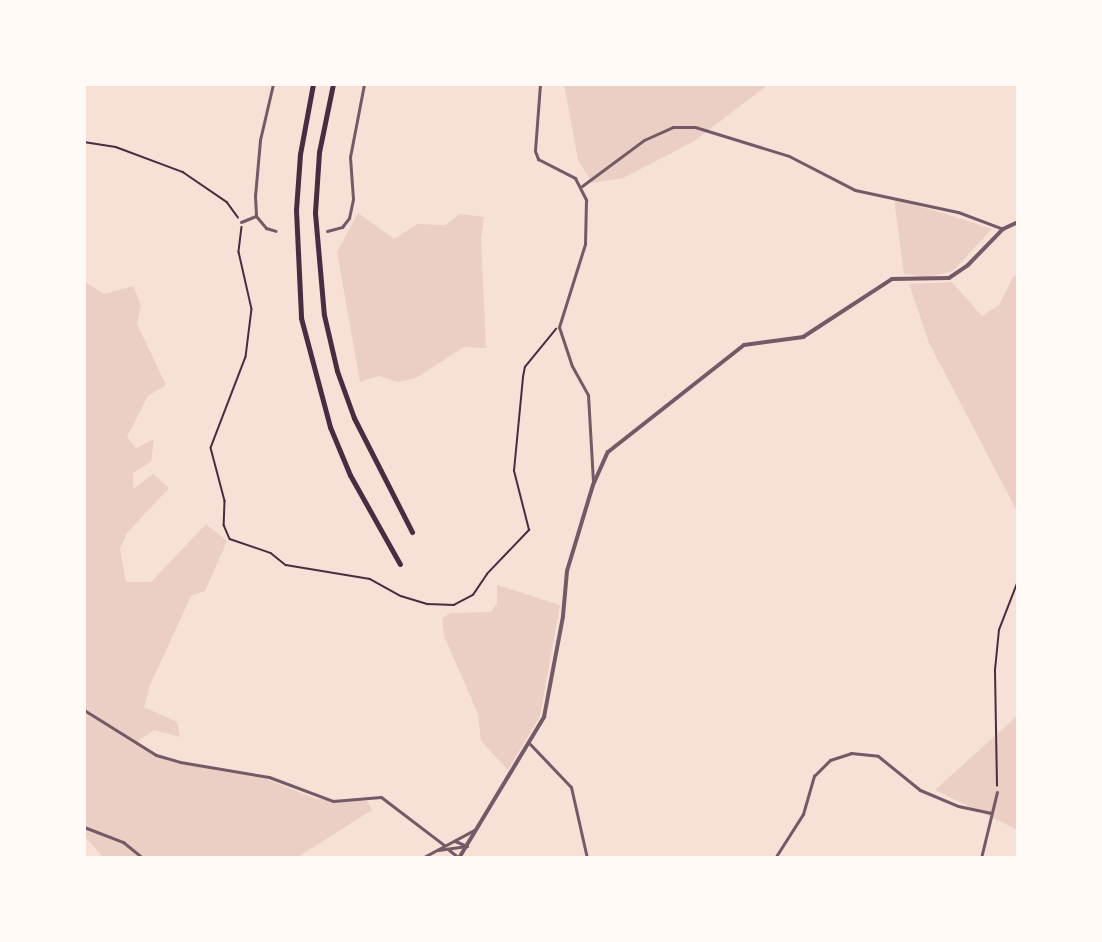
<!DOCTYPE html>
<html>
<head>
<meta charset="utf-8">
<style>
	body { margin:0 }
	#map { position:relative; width:1102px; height:942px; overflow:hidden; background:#f7e1d7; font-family:"IBM Plex Sans",sans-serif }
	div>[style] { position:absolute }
	.green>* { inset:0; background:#ebcfc5 }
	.path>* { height:1.5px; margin:-0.75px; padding:0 0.75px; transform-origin:0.75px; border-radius:0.75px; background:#4a2c40 }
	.minor>* { height:3px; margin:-1.5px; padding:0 1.5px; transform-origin:1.5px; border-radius:1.5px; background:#755966 }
	.tertiary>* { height:4px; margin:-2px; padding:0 2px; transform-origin:2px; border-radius:2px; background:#755966 }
	.motorway>* { height:5px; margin:-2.5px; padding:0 2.5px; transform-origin:2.5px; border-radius:2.5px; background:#4a2c40 }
	span { translate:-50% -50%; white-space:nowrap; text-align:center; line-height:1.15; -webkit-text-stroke:5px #fffaf5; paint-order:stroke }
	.frame { position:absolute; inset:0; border:86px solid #fffaf5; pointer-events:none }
</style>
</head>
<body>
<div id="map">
	<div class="green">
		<div style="clip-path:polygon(564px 84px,769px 84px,693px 142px,623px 178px,592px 183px,578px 160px)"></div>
		<div style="clip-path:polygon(894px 199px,946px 214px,992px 229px,953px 271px,929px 277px,904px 274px)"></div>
		<div style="clip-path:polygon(358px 213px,394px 239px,417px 224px,445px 225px,460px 214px,484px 217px,481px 239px,486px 348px,464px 347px,416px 378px,398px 382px,379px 376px,360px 382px,337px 252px)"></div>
		<div style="clip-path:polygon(1018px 275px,1018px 513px,929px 343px,909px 284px,952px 282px,982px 316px,999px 305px,1013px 277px)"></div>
		<div style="clip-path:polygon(84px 281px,104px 294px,133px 286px,141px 305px,137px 324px,166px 385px,148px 396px,127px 437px,136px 448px,154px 439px,151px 462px,133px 473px,133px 489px,153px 474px,169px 488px,127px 533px,120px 549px,126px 582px,151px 582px,206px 524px,227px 541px,205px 591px,191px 596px,151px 683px,144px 707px,177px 722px,180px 737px,154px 730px,138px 741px,155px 756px,264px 778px,316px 799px,367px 801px,372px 810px,296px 858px,104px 858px,84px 836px)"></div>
		<div style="clip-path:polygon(497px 585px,560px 605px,540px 716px,508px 770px,481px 741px,478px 714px,444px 636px,442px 619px,450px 613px,491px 612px,497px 603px)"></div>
		<div style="clip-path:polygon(1018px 715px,1018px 830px,935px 790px)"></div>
	</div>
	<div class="path">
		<div style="left:84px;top:142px;width:32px;rotate:9deg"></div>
		<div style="left:116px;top:147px;width:72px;rotate:20.5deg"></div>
		<div style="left:183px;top:172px;width:53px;rotate:34.3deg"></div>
		<div style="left:227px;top:202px;width:19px;rotate:54deg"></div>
		<div style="left:242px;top:227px;width:25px;rotate:97deg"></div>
		<div style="left:239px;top:252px;width:58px;rotate:77.2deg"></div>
		<div style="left:252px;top:309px;width:48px;rotate:97.1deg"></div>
		<div style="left:246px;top:357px;width:97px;rotate:111deg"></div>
		<div style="left:211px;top:448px;width:55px;rotate:75.2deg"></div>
		<div style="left:225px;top:501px;width:24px;rotate:92deg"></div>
		<div style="left:224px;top:525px;width:15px;rotate:67deg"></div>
		<div style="left:230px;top:539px;width:43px;rotate:18.9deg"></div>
		<div style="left:271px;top:553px;width:19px;rotate:39deg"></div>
		<div style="left:286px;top:565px;width:85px;rotate:9.5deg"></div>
		<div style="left:370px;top:579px;width:35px;rotate:29deg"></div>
		<div style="left:401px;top:596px;width:28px;rotate:17deg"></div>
		<div style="left:428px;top:604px;width:26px;rotate:2deg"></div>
		<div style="left:454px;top:605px;width:21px;rotate:-28deg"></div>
		<div style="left:473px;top:595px;width:25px;rotate:-56deg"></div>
		<div style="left:487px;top:574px;width:61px;rotate:-46.3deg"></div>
		<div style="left:529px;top:530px;width:61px;rotate:-104.3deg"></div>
		<div style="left:514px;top:471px;width:94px;rotate:-84.5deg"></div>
		<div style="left:523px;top:377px;width:10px;rotate:-79deg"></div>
		<div style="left:525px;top:367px;width:49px;rotate:-50.8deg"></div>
		<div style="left:997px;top:786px;width:116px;rotate:-91deg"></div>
		<div style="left:995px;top:670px;width:40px;rotate:-84.3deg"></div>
		<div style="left:999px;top:630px;width:53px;rotate:-68.8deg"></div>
	</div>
	<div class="minor">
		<div style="left:273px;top:84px;width:57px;rotate:103.1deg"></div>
		<div style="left:260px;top:140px;width:56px;rotate:95.1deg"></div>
		<div style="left:255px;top:196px;width:20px;rotate:87deg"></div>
		<div style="left:256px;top:216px;width:16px;rotate:50deg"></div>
		<div style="left:266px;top:228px;width:10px;rotate:17deg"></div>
		<div style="left:540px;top:84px;width:67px;rotate:94.3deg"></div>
		<div style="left:535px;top:151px;width:9px;rotate:69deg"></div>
		<div style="left:538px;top:159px;width:42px;rotate:27.2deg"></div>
		<div style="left:575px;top:178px;width:25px;rotate:63deg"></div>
		<div style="left:586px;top:200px;width:44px;rotate:91.3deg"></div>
		<div style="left:585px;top:244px;width:87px;rotate:107.4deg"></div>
		<div style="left:559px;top:327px;width:41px;rotate:71.6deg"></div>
		<div style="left:572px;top:366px;width:33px;rotate:61deg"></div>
		<div style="left:588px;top:395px;width:87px;rotate:86.7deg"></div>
		<div style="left:582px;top:186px;width:77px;rotate:-36.6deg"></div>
		<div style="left:644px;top:140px;width:32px;rotate:-24deg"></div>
		<div style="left:673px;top:127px;width:22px"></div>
		<div style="left:695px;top:127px;width:98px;rotate:17.1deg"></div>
		<div style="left:789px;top:156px;width:74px;rotate:27.3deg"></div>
		<div style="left:855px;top:190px;width:105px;rotate:12.1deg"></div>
		<div style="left:958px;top:212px;width:48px;rotate:20.7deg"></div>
		<div style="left:241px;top:222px;width:16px;rotate:-22deg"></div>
		<div style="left:327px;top:231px;width:16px;rotate:-15deg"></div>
		<div style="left:342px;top:227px;width:11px;rotate:-52deg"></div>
		<div style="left:349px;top:218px;width:19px;rotate:-78deg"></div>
		<div style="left:353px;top:199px;width:42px;rotate:-94.1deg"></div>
		<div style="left:350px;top:157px;width:74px;rotate:-79.1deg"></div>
		<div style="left:84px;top:710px;width:85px;rotate:32deg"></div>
		<div style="left:156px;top:755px;width:25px;rotate:16deg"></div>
		<div style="left:180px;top:762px;width:90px;rotate:9.6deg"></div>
		<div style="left:269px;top:777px;width:68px;rotate:20.6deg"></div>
		<div style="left:333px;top:801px;width:48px;rotate:-4.8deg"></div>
		<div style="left:381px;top:797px;width:79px;rotate:37.3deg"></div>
		<div style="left:530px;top:744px;width:59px;rotate:46.4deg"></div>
		<div style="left:571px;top:787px;width:73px;rotate:77.3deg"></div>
		<div style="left:84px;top:827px;width:42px;rotate:21deg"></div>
		<div style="left:123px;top:842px;width:26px;rotate:39deg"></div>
		<div style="left:455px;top:841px;width:13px;rotate:23deg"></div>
		<div style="left:438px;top:850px;width:29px;rotate:-8deg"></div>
		<div style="left:449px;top:850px;width:13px;rotate:39deg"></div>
		<div style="left:422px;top:858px;width:61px;rotate:-28.2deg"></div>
		<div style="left:775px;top:858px;width:52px;rotate:-57.5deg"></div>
		<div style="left:803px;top:814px;width:40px;rotate:-74deg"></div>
		<div style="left:814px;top:776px;width:23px;rotate:-45deg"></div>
		<div style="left:830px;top:760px;width:22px;rotate:-18deg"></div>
		<div style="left:851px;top:753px;width:27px;rotate:6deg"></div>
		<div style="left:878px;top:756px;width:54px;rotate:39deg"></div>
		<div style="left:920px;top:790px;width:41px;rotate:22.8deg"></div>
		<div style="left:958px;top:806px;width:34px;rotate:12deg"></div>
		<div style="left:981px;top:858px;width:68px;rotate:-76.4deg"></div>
	</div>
	<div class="tertiary">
		<div style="left:459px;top:858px;width:165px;rotate:-58.9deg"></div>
		<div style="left:544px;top:717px;width:103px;rotate:-79.3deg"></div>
		<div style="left:563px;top:616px;width:45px;rotate:-84.9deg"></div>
		<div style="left:567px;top:571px;width:90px;rotate:-73.2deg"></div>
		<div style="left:593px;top:485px;width:36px;rotate:-66deg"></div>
		<div style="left:608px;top:452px;width:173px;rotate:-38.2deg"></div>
		<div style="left:744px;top:345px;width:60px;rotate:-7.7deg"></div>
		<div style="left:803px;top:337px;width:106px;rotate:-33.1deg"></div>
		<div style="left:892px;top:279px;width:57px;rotate:-1deg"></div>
		<div style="left:949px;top:278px;width:23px;rotate:-34deg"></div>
		<div style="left:968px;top:265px;width:50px;rotate:-45.8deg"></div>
		<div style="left:1003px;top:229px;width:17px;rotate:-25deg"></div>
	</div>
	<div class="motorway">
		<div style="left:313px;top:84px;width:71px;rotate:100.5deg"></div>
		<div style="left:300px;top:154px;width:56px;rotate:94.1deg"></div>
		<div style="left:296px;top:210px;width:108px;rotate:87.3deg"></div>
		<div style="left:301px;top:318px;width:113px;rotate:75.1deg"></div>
		<div style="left:330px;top:427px;width:52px;rotate:67.4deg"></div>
		<div style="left:350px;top:475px;width:102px;rotate:60.7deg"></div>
		<div style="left:333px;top:84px;width:69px;rotate:101.6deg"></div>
		<div style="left:319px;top:152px;width:61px;rotate:93.8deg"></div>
		<div style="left:315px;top:213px;width:102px;rotate:85deg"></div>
		<div style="left:324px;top:315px;width:57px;rotate:76.9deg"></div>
		<div style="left:337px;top:371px;width:50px;rotate:70.1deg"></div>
		<div style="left:354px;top:418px;width:128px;rotate:63deg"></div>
	</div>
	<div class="frame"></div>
</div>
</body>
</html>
